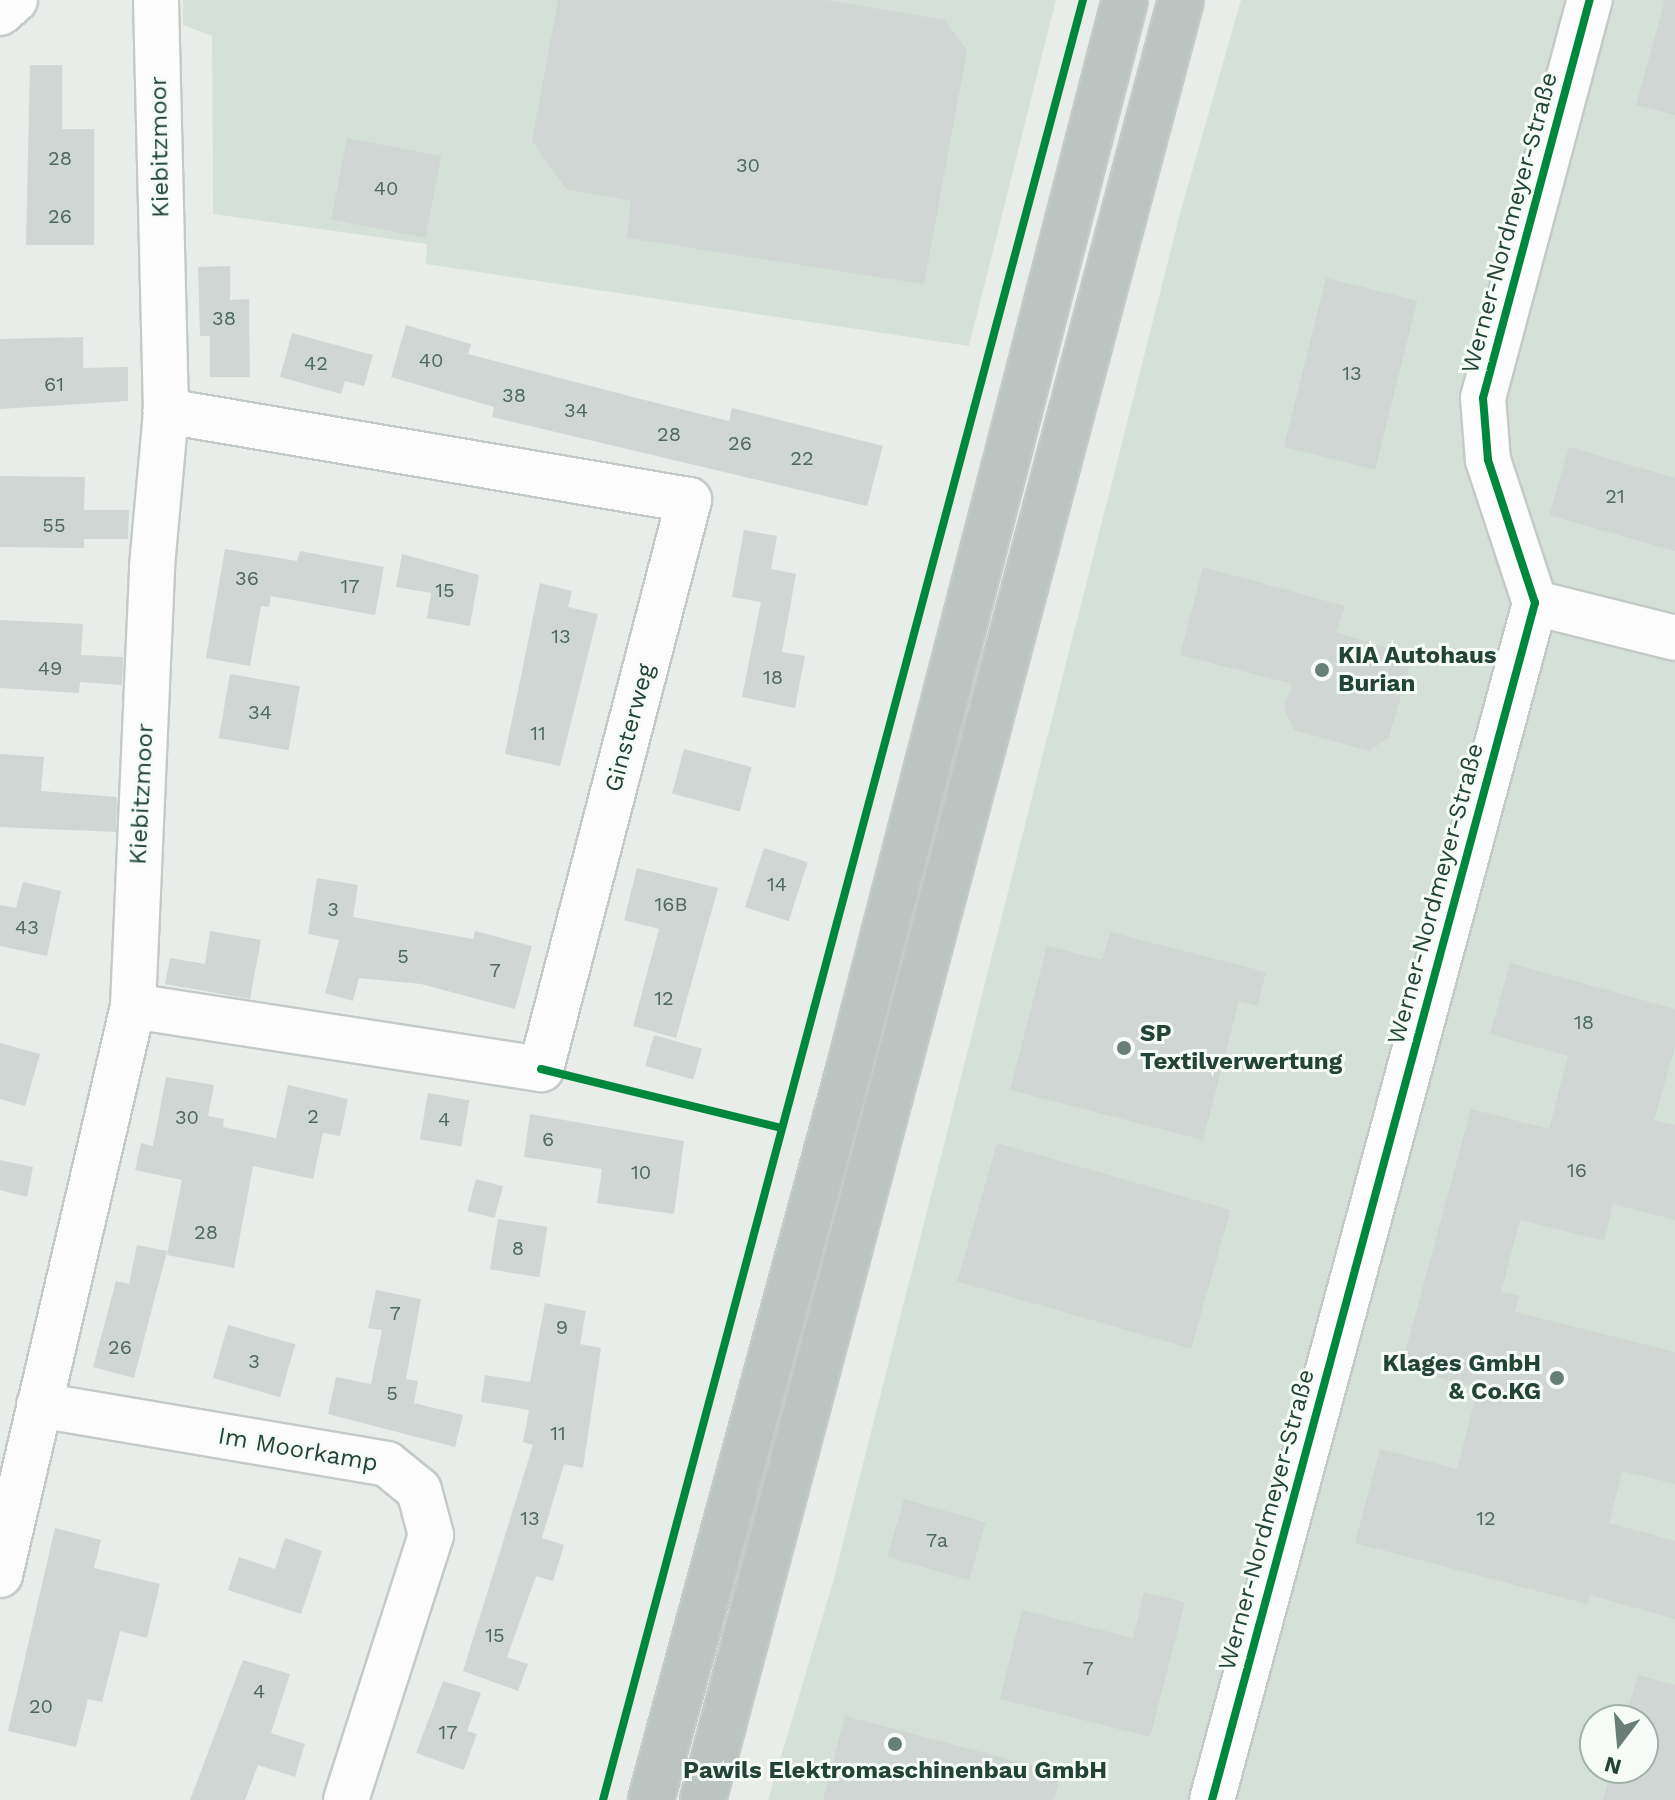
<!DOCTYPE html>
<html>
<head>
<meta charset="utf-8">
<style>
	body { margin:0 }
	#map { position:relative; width:1675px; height:1800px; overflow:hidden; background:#e8edea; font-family:"Work Sans",sans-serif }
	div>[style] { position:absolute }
	.built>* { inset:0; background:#d5e0d9 }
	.building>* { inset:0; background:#cfd6d3; transform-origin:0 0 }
	.roads { filter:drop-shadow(2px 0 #c4cac7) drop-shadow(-2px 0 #c4cac7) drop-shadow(0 2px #c4cac7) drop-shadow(0 -2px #c4cac7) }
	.minor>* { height:44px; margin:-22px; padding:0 22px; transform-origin:22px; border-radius:22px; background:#fcfcfc }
	.highway>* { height:44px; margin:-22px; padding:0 22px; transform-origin:22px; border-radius:22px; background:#bbc4c1 }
	.cycleway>* { height:8px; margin:-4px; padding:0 4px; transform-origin:4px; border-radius:4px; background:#00873e }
	.dots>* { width:22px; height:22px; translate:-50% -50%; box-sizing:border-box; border:4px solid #f6fbf8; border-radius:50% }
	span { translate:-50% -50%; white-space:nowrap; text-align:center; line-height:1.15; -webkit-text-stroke:6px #f6fbf8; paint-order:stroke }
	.number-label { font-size:20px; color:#4e695f }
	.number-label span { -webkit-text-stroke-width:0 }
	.street-label { font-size:24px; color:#214437 }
	.poi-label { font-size:24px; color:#214437; font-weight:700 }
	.left { translate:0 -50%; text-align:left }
	.right { translate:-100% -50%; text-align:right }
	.north { position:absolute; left:1579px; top:1704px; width:80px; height:80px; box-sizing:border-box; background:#f6fbf8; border:2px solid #a1b2ab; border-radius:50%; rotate:196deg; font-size:22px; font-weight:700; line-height:32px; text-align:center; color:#214437 }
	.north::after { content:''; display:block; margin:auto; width:28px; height:36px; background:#677f76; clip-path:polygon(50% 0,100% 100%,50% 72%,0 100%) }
</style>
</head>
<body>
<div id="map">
	<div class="built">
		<div style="clip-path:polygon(183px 0,1056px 0,969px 346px,426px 264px,427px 244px,213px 214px,212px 36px,183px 25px)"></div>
		<div style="clip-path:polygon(evenodd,1241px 0,1675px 0,1675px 1800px,768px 1800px,833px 1582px,1181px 210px,1241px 0,1595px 1720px,1643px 1720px,1643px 1768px,1595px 1768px,1595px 1720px)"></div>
	</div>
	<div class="building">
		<div style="clip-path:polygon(558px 0,825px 0,945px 20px,967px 50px,924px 284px,627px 238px,631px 201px,566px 189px,532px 141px)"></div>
		<div style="clip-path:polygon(1665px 0,1675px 0,1675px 115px,1636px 105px)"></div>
		<div style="clip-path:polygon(30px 65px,62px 65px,62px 129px,94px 129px,94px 245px,26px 245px)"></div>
		<div style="left:347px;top:138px;width:96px;height:83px;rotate:11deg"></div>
		<div style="clip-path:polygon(230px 266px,230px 300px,249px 299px,250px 377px,210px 377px,210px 336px,200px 336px,198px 267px)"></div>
		<div style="left:1326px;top:278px;width:94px;height:174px;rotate:14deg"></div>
		<div style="clip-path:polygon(406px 325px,471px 344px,468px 354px,629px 396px,729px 421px,732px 408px,883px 446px,867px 506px,492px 417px,494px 407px,391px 377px)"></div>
		<div style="clip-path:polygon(292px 333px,373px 355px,364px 386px,345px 381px,341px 394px,280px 377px)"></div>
		<div style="clip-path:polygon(83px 337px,83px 368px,128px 367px,128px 401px,0 409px,0 339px)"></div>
		<div style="clip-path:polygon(1569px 447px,1675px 478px,1675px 551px,1549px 515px)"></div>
		<div style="clip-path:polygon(0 476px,85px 477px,84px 510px,129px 510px,128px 539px,84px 539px,84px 548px,0 547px)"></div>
		<div style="clip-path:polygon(744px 530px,777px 536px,771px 569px,796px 574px,782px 652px,805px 656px,795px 708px,742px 697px,761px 602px,732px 597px)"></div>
		<div style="clip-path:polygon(225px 549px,297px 561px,300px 551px,384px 567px,375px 615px,271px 596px,269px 607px,261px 606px,250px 666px,206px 658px)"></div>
		<div style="clip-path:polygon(402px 554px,479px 575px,470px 626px,427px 618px,431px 593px,396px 587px)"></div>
		<div style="clip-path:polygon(1203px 567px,1345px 606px,1336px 632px,1413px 656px,1389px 737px,1369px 751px,1294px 730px,1284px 708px,1292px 684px,1180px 655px)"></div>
		<div style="clip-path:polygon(540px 583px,572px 591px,568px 607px,598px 614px,560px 766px,505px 754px)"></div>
		<div style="clip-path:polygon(0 620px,83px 624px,81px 655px,123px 657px,122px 685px,80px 682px,79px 693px,0 688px)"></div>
		<div style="left:230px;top:674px;width:71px;height:65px;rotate:10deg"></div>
		<div style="left:684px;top:749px;width:70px;height:46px;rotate:15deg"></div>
		<div style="clip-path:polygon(0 754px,44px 757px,41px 791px,117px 797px,116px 832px,0 827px)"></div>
		<div style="left:764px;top:848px;width:46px;height:62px;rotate:18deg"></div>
		<div style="clip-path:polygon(637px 868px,718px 888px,676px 1038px,633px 1026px,659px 929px,624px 920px)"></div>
		<div style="clip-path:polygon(317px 878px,358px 885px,353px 917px,473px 939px,475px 931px,532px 946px,515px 1009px,421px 984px,359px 978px,353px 1001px,325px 993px,339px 940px,308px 934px)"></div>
		<div style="clip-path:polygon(23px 882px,61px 891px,47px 956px,0 946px,0 905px,16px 908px)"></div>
		<div style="clip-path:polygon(210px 931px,261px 940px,250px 999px,165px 984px,170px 958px,205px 964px)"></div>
		<div style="clip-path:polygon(1110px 932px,1266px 972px,1257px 1006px,1239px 1001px,1203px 1140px,1010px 1090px,1047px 946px,1102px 960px)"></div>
		<div style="clip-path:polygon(1510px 963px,1675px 1009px,1675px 1047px,1654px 1120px,1675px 1125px,1675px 1220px,1613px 1204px,1604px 1241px,1520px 1220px,1501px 1292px,1519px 1296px,1515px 1312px,1675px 1352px,1675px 1484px,1622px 1471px,1609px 1523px,1675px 1541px,1675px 1619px,1590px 1595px,1587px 1604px,1355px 1543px,1380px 1449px,1457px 1469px,1478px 1388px,1401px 1368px,1471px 1109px,1549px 1129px,1568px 1056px,1490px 1034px)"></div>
		<div style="left:654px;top:1035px;width:50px;height:32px;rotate:16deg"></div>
		<div style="clip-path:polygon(0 1043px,40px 1054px,25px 1106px,0 1099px)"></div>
		<div style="clip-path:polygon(166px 1077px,214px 1085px,208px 1116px,224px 1119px,223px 1127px,276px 1138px,288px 1085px,348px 1099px,340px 1136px,323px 1133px,313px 1179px,253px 1166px,234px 1268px,167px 1255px,182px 1180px,135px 1170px,141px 1143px,153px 1146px)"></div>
		<div style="left:428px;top:1093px;width:42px;height:47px;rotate:10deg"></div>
		<div style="clip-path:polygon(530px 1114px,684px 1141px,674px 1214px,597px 1203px,602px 1169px,524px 1157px)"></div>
		<div style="left:997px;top:1143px;width:243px;height:144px;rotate:16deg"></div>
		<div style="clip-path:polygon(0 1160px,33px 1167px,27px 1197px,0 1190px)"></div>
		<div style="left:476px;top:1179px;width:28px;height:33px;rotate:15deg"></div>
		<div style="left:498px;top:1219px;width:50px;height:51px;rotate:9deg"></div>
		<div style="clip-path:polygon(137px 1245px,167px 1251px,134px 1378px,93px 1367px,116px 1281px,129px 1284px)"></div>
		<div style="clip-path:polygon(376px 1290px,421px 1299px,406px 1379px,418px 1381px,414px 1403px,463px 1415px,455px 1447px,328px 1414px,336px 1377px,371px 1384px,382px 1330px,368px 1328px)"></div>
		<div style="clip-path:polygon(545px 1303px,586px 1311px,580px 1344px,601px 1348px,583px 1468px,564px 1464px,542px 1538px,564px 1545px,553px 1581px,536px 1576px,507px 1657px,528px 1664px,518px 1691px,463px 1671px,533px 1445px,523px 1442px,529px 1410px,481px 1402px,485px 1375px,530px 1382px)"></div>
		<div style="left:228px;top:1325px;width:70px;height:55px;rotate:16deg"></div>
		<div style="left:904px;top:1499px;width:85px;height:60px;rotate:16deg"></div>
		<div style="clip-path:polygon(55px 1528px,101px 1540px,94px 1568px,160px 1584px,147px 1638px,120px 1631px,102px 1702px,88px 1699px,76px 1747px,8px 1731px)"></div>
		<div style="clip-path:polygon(285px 1538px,322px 1551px,301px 1614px,228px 1590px,239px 1557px,275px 1569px)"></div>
		<div style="clip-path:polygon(1144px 1592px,1185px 1602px,1150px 1737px,1000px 1699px,1022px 1610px,1133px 1638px)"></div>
		<div style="clip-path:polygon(243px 1660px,290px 1674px,271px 1733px,305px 1744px,295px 1777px,258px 1765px,245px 1800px,190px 1800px)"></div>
		<div style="clip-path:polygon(1638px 1675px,1675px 1685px,1675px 1800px,1603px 1800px,1612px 1768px,1643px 1768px,1643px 1720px,1625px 1720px)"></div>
		<div style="clip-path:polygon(443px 1681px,481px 1693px,467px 1731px,477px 1734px,464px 1770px,416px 1753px)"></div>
		<div style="clip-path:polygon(845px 1716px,1061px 1773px,1054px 1800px,823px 1800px)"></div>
	</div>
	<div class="roads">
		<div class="minor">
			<div style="left:0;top:13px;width:20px;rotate:-41deg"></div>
			<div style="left:1535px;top:603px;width:144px;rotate:14deg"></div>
			<div style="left:133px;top:1006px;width:413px;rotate:8.8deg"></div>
			<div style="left:541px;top:1069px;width:588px;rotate:-75.42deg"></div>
			<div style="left:689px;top:500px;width:531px;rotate:-170.34deg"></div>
			<div style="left:39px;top:1405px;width:353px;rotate:9.6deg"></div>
			<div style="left:387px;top:1464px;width:41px;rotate:39.1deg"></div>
			<div style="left:419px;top:1490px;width:47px;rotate:75.1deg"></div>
			<div style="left:431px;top:1535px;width:278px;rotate:107.8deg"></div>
			<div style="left:0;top:1575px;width:584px;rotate:-76.84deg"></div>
			<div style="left:133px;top:1006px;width:440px;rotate:-87.5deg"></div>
			<div style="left:152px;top:566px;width:156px;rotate:-84.8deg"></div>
			<div style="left:166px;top:411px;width:411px;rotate:-91.4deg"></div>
			<div style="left:1212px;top:1800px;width:1240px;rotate:-74.9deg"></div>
			<div style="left:1535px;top:603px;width:151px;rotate:-108.2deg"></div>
			<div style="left:1488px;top:460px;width:62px;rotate:-94.6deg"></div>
			<div style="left:1483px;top:398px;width:412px;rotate:-75deg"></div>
		</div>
		<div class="highway">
			<div style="left:651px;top:1800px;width:756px;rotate:-74.82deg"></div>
			<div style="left:849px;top:1070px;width:1105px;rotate:-75.54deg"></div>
			<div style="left:703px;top:1800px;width:1862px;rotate:-75.13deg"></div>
		</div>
	</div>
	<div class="cycleway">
		<div style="left:541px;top:1069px;width:244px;rotate:13.8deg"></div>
		<div style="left:603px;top:1800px;width:1863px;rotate:-75.07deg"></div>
		<div style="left:1212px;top:1800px;width:1240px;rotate:-74.9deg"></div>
		<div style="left:1535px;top:603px;width:151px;rotate:-108.2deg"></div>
		<div style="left:1488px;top:460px;width:62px;rotate:-94.6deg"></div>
		<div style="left:1483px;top:398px;width:412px;rotate:-75deg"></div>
	</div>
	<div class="dots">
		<div style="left:1322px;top:670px;background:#677f76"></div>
		<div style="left:1124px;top:1048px;background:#677f76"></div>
		<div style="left:1557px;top:1378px;background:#677f76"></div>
		<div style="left:895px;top:1744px;background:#677f76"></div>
	</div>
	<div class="number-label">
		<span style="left:60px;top:158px">28</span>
		<span style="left:748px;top:165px">30</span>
		<span style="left:386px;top:188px">40</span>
		<span style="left:60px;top:216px">26</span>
		<span style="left:224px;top:318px">38</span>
		<span style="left:431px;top:360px">40</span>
		<span style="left:316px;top:363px">42</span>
		<span style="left:1352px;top:373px">13</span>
		<span style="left:54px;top:384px">61</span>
		<span style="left:514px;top:395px">38</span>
		<span style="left:576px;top:410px">34</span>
		<span style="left:669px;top:434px">28</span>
		<span style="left:740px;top:443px">26</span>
		<span style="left:802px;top:458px">22</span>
		<span style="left:1615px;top:496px">21</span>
		<span style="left:54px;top:525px">55</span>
		<span style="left:247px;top:578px">36</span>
		<span style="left:350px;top:586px">17</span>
		<span style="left:445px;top:590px">15</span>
		<span style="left:561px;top:636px">13</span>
		<span style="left:50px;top:668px">49</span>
		<span style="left:773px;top:677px">18</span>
		<span style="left:260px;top:712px">34</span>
		<span style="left:538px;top:733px">11</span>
		<span style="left:777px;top:884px">14</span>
		<span style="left:671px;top:904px">16B</span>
		<span style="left:333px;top:909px">3</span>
		<span style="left:27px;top:927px">43</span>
		<span style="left:403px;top:956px">5</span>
		<span style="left:495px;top:970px">7</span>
		<span style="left:664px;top:998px">12</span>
		<span style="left:1584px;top:1022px">18</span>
		<span style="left:313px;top:1116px">2</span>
		<span style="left:187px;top:1117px">30</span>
		<span style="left:444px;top:1119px">4</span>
		<span style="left:548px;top:1139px">6</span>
		<span style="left:1577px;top:1170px">16</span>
		<span style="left:641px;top:1172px">10</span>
		<span style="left:206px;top:1232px">28</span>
		<span style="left:518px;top:1248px">8</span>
		<span style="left:395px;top:1313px">7</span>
		<span style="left:562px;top:1327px">9</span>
		<span style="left:120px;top:1347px">26</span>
		<span style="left:254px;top:1361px">3</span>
		<span style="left:392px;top:1393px">5</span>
		<span style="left:558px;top:1433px">11</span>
		<span style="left:530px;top:1518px">13</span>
		<span style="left:1486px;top:1518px">12</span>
		<span style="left:937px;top:1540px">7a</span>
		<span style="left:495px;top:1635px">15</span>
		<span style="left:1088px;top:1668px">7</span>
		<span style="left:259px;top:1691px">4</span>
		<span style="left:41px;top:1706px">20</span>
		<span style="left:448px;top:1732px">17</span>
	</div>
	<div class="street-label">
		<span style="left:160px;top:147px;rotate:-91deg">Kiebitzmoor</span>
		<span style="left:1510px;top:223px;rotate:-75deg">Werner-Nordmeyer-Straße</span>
		<span style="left:630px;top:728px;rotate:-75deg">Ginsterweg</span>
		<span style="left:142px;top:794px;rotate:-87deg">Kiebitzmoor</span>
		<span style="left:1436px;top:894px;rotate:-75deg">Werner-Nordmeyer-Straße</span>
		<span style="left:298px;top:1450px;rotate:10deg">Im Moorkamp</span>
		<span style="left:1267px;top:1520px;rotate:-75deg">Werner-Nordmeyer-Straße</span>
	</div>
	<div class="poi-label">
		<span class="left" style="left:1338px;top:670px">KIA Autohaus<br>Burian</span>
		<span class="left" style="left:1140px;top:1048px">SP<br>Textilverwertung</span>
		<span class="right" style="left:1541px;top:1378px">Klages GmbH<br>&amp; Co.KG</span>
		<span style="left:895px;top:1771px">Pawils Elektromaschinenbau GmbH</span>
	</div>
	<div class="north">N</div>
</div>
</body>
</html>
